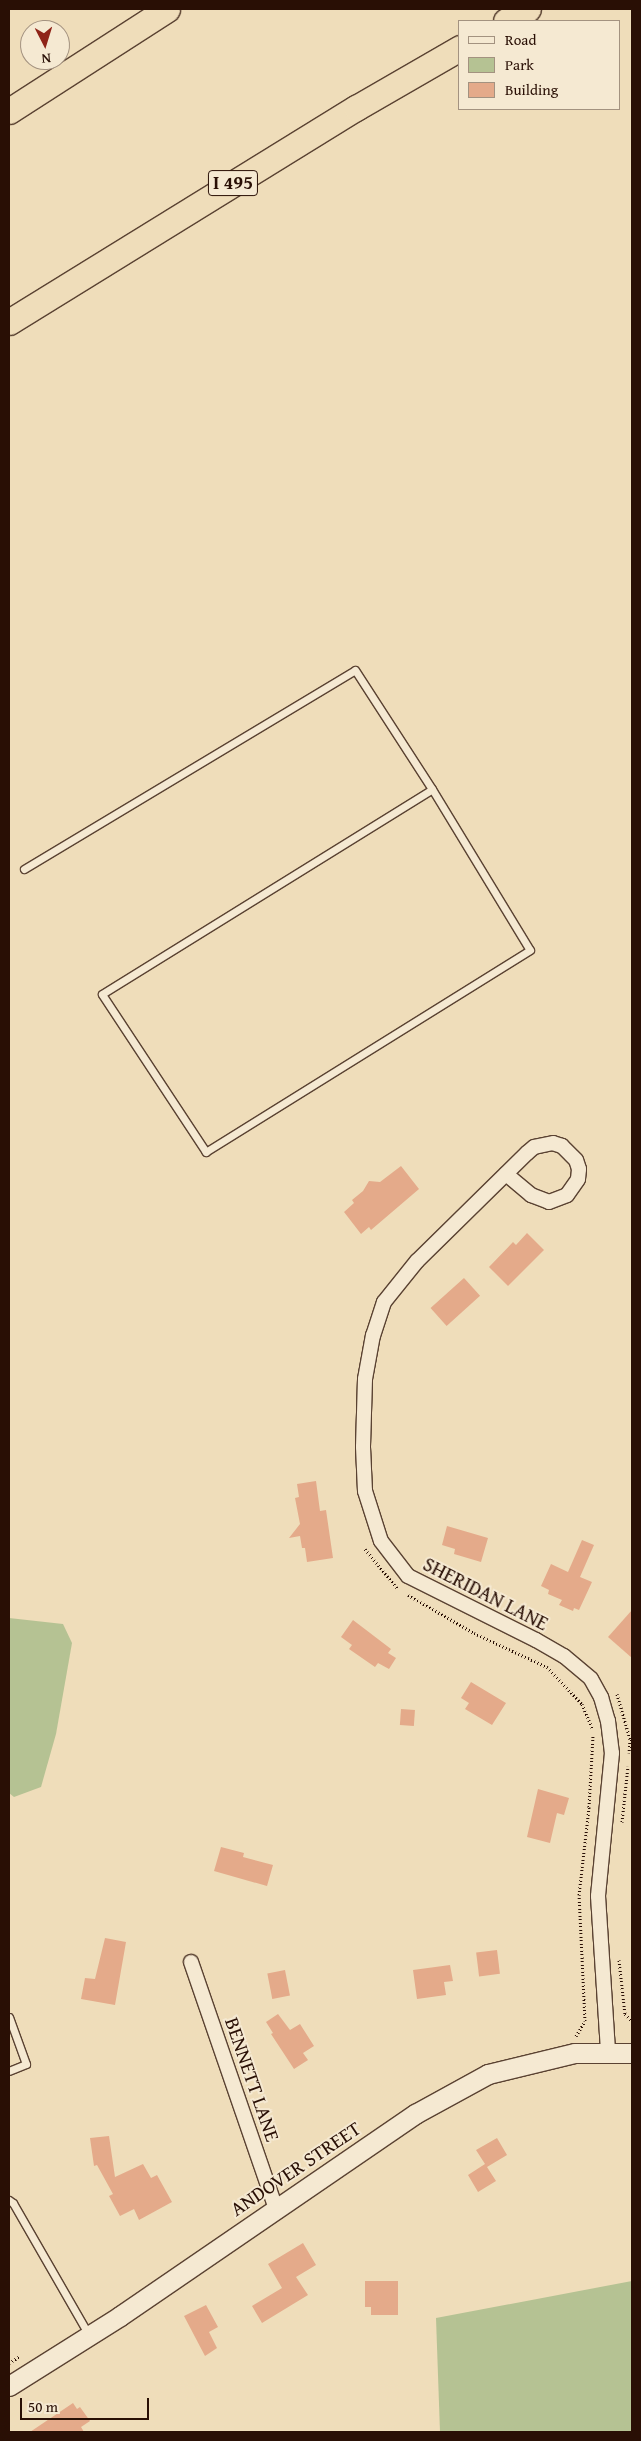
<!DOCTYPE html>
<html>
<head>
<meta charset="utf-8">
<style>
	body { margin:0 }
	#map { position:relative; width:641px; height:2441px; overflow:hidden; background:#efddba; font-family:"Gentium Book Plus",serif }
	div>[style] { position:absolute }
	.green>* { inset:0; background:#b5c293 }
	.building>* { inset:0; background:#e4aa8a; transform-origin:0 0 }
	.path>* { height:3px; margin-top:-1.5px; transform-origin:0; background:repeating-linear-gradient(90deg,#290f05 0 1px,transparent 0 3.5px) }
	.roads { filter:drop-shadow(1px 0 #5a4232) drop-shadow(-1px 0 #5a4232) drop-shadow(0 1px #5a4232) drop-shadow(0 -1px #5a4232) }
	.lane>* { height:7px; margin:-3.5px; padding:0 3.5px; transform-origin:3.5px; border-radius:3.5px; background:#f5e9d2 }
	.street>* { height:14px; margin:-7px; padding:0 7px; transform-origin:7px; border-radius:7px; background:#f5e9d2 }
	.secondary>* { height:19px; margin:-9.5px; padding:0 9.5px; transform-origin:9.5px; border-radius:9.5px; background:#f5e9d2 }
	.highway>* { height:25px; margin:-12.5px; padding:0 12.5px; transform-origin:12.5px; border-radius:12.5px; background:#efddba }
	span { translate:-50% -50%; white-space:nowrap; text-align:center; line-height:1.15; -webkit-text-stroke:4px #f5e9d2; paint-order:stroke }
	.shield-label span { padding:1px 4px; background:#f5e9d2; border:1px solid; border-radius:4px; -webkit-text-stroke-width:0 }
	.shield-label { font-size:19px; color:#290f05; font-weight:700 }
	.street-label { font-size:20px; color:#290f05 }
	.frame { position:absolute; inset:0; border:10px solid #290f05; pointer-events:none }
	.legend { position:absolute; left:458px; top:20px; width:162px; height:90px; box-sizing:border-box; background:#f5e9d2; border:1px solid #a39280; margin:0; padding:6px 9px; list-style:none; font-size:15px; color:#290f05 }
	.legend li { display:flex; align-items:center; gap:10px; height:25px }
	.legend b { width:25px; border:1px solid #a39280 }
	.north { position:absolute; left:20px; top:20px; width:50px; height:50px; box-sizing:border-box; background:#f5e9d2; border:1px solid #a39280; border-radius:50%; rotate:175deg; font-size:14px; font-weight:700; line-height:20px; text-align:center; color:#290f05 }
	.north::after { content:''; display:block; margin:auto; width:18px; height:22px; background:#8f2418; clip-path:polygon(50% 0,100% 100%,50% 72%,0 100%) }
	.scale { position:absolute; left:20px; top:2398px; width:129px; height:22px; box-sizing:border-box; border:2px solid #290f05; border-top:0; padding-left:6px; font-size:15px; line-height:18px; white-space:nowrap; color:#290f05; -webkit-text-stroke:4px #f5e9d2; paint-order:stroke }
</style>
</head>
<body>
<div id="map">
	<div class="green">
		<div style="clip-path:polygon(9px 1618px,63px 1624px,72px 1643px,56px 1734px,41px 1787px,14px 1797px,9px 1793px)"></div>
		<div style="clip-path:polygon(632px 2281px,632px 2432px,440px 2432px,436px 2318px)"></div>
	</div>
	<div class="building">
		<div style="clip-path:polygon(401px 1166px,419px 1189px,371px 1230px,369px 1227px,361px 1234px,344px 1212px,354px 1203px,352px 1200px,363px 1191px,369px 1181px,380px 1182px)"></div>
		<div style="clip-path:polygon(527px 1233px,544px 1250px,508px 1286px,489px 1267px,513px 1242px,516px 1245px)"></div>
		<div style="left:464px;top:1278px;width:24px;height:45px;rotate:48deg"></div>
		<div style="clip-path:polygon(316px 1481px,320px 1511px,326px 1510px,333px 1558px,307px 1562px,305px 1548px,302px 1548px,300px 1536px,289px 1538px,300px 1524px,295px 1498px,299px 1497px,297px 1484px)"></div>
		<div style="clip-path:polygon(447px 1526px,488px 1538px,481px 1562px,454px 1554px,455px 1549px,442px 1545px)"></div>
		<div style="clip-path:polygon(582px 1540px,594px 1545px,580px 1577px,592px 1582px,579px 1610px,574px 1608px,573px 1611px,559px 1605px,562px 1600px,548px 1594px,549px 1590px,541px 1586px,551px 1564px,568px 1572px)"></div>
		<div style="clip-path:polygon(632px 1610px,632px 1658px,608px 1637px)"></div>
		<div style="clip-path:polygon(353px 1620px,391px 1649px,388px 1653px,396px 1658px,389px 1669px,378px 1663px,375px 1667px,349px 1649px,352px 1645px,341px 1637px)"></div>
		<div style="clip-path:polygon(471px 1682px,506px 1703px,492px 1725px,465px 1709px,469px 1703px,461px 1698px)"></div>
		<div style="left:401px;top:1709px;width:14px;height:16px;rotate:4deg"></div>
		<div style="clip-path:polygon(538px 1789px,569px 1798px,564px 1815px,557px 1813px,550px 1843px,527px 1837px)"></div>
		<div style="clip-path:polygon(221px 1847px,244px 1853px,243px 1857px,273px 1865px,267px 1886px,214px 1871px)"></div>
		<div style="clip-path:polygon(105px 1938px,126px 1942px,115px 2005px,81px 1999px,85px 1978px,95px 1979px)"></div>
		<div style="left:497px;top:1950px;width:24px;height:21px;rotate:83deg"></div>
		<div style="clip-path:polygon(450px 1965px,453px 1981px,444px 1982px,446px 1995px,417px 1999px,413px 1970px)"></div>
		<div style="left:285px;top:1970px;width:26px;height:18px;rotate:79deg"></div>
		<div style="clip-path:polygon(278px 2014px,290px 2030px,300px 2024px,314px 2046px,303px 2053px,308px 2060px,294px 2069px,271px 2034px,273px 2033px,266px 2022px)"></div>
		<div style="clip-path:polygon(109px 2136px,115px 2177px,143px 2164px,151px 2178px,157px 2175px,172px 2202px,139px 2220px,134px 2209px,120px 2216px,109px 2196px,113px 2194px,97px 2165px,94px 2166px,90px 2138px)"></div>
		<div style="clip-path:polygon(497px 2138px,507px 2155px,487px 2167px,496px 2181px,478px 2192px,468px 2175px,485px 2164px,476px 2150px)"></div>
		<div style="clip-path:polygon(303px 2243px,316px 2265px,296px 2277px,308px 2295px,262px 2323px,252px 2306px,282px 2288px,268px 2264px)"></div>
		<div style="clip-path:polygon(365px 2281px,398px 2281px,398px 2315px,371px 2315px,371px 2307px,365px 2307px)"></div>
		<div style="clip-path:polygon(206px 2305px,218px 2327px,209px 2332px,217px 2348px,205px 2356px,184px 2316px)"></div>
		<div style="clip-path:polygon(73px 2403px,77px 2409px,80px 2407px,90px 2421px,81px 2427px,84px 2432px,30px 2432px)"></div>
	</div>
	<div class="path">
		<div style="left:365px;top:1549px;width:52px;rotate:50.5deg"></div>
		<div style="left:408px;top:1595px;width:76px;rotate:29.9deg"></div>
		<div style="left:474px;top:1633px;width:81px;rotate:25deg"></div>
		<div style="left:547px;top:1667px;width:51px;rotate:46.6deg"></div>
		<div style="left:582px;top:1704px;width:26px;rotate:67deg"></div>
		<div style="left:617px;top:1694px;width:47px;rotate:73.9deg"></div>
		<div style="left:630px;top:1739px;width:14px;rotate:94deg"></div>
		<div style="left:622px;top:1822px;width:56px;rotate:-83.9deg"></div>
		<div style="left:619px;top:1960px;width:54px;rotate:83.7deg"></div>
		<div style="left:625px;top:2014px;width:10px;rotate:45deg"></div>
		<div style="left:576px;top:2036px;width:17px;rotate:-59deg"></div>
		<div style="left:585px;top:2021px;width:126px;rotate:-92.7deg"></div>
		<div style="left:579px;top:1895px;width:89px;rotate:-83.5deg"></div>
		<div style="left:589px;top:1807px;width:71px;rotate:-86.8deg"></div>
		<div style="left:9px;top:2363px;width:13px;rotate:-32deg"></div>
	</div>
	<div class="roads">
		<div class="lane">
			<div style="left:432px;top:789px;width:188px;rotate:58.7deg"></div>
			<div style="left:530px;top:950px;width:382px;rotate:148.1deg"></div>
			<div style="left:206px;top:1152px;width:189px;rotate:-123.4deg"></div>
			<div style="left:102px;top:994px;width:388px;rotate:-31.8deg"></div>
			<div style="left:24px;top:869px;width:386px;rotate:-31deg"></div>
			<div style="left:355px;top:670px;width:142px;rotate:57.1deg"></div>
			<div style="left:9px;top:2017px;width:50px;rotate:70.1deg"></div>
			<div style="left:26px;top:2064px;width:18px;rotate:158deg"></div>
			<div style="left:9px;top:2200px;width:5px;rotate:37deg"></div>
			<div style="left:13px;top:2203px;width:152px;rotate:60.1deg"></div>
		</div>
		<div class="street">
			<div style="left:506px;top:1174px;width:33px;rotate:40deg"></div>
			<div style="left:531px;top:1195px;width:19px;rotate:21deg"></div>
			<div style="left:549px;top:1202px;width:19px;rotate:-21deg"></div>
			<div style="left:567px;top:1195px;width:19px;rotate:-55deg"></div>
			<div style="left:578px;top:1179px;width:10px;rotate:-84deg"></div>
			<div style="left:579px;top:1169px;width:9px;rotate:-108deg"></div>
			<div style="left:576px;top:1160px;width:20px;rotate:-135deg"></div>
			<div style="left:562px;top:1146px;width:9px;rotate:-162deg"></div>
			<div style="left:553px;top:1143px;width:19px;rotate:168deg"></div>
			<div style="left:534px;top:1147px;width:9px;rotate:139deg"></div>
			<div style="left:527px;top:1153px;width:154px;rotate:135.5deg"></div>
			<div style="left:417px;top:1261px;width:53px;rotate:128.8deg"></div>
			<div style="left:384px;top:1302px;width:35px;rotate:108deg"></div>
			<div style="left:373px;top:1335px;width:45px;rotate:100.3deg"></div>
			<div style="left:365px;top:1379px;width:68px;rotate:91.7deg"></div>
			<div style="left:363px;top:1447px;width:44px;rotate:87.4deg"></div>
			<div style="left:365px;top:1491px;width:52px;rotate:72.3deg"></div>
			<div style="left:381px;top:1541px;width:44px;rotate:52.4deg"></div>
			<div style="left:408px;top:1576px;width:143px;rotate:26.6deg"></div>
			<div style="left:536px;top:1640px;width:32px;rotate:30deg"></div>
			<div style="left:564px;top:1656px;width:35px;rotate:40deg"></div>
			<div style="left:591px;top:1679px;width:21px;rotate:61deg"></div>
			<div style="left:601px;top:1697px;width:25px;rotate:74deg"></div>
			<div style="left:608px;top:1721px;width:32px;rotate:83deg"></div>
			<div style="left:612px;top:1753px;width:144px;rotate:95.6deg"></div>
			<div style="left:598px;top:1896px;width:156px;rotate:86.3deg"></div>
			<div style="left:191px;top:1962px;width:261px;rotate:71deg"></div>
		</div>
		<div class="secondary">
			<div style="left:9px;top:2386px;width:131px;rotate:-32.2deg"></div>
			<div style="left:120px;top:2316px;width:358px;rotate:-34.4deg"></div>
			<div style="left:415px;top:2114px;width:83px;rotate:-28.7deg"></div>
			<div style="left:488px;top:2074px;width:89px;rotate:-13.6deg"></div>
			<div style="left:575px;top:2053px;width:57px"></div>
		</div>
		<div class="highway">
			<div style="left:506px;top:21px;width:25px;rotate:-29deg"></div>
			<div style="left:9px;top:111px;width:188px;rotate:-32.8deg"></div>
			<div style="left:9px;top:322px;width:408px;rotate:-31.7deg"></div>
			<div style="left:356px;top:108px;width:120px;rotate:-30deg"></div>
		</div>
	</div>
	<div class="shield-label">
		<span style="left:233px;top:183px">I 495</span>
	</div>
	<div class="street-label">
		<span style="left:486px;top:1593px;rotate:27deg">SHERIDAN LANE</span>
		<span style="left:253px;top:2079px;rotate:71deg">BENNETT LANE</span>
		<span style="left:295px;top:2168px;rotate:-34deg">ANDOVER STREET</span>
	</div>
	<div class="frame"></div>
	<ul class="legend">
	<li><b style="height:6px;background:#f5e9d2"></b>Road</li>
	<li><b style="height:14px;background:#b5c293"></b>Park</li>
	<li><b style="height:14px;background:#e4aa8a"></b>Building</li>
	</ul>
	<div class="north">N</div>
	<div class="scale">50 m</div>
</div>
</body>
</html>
